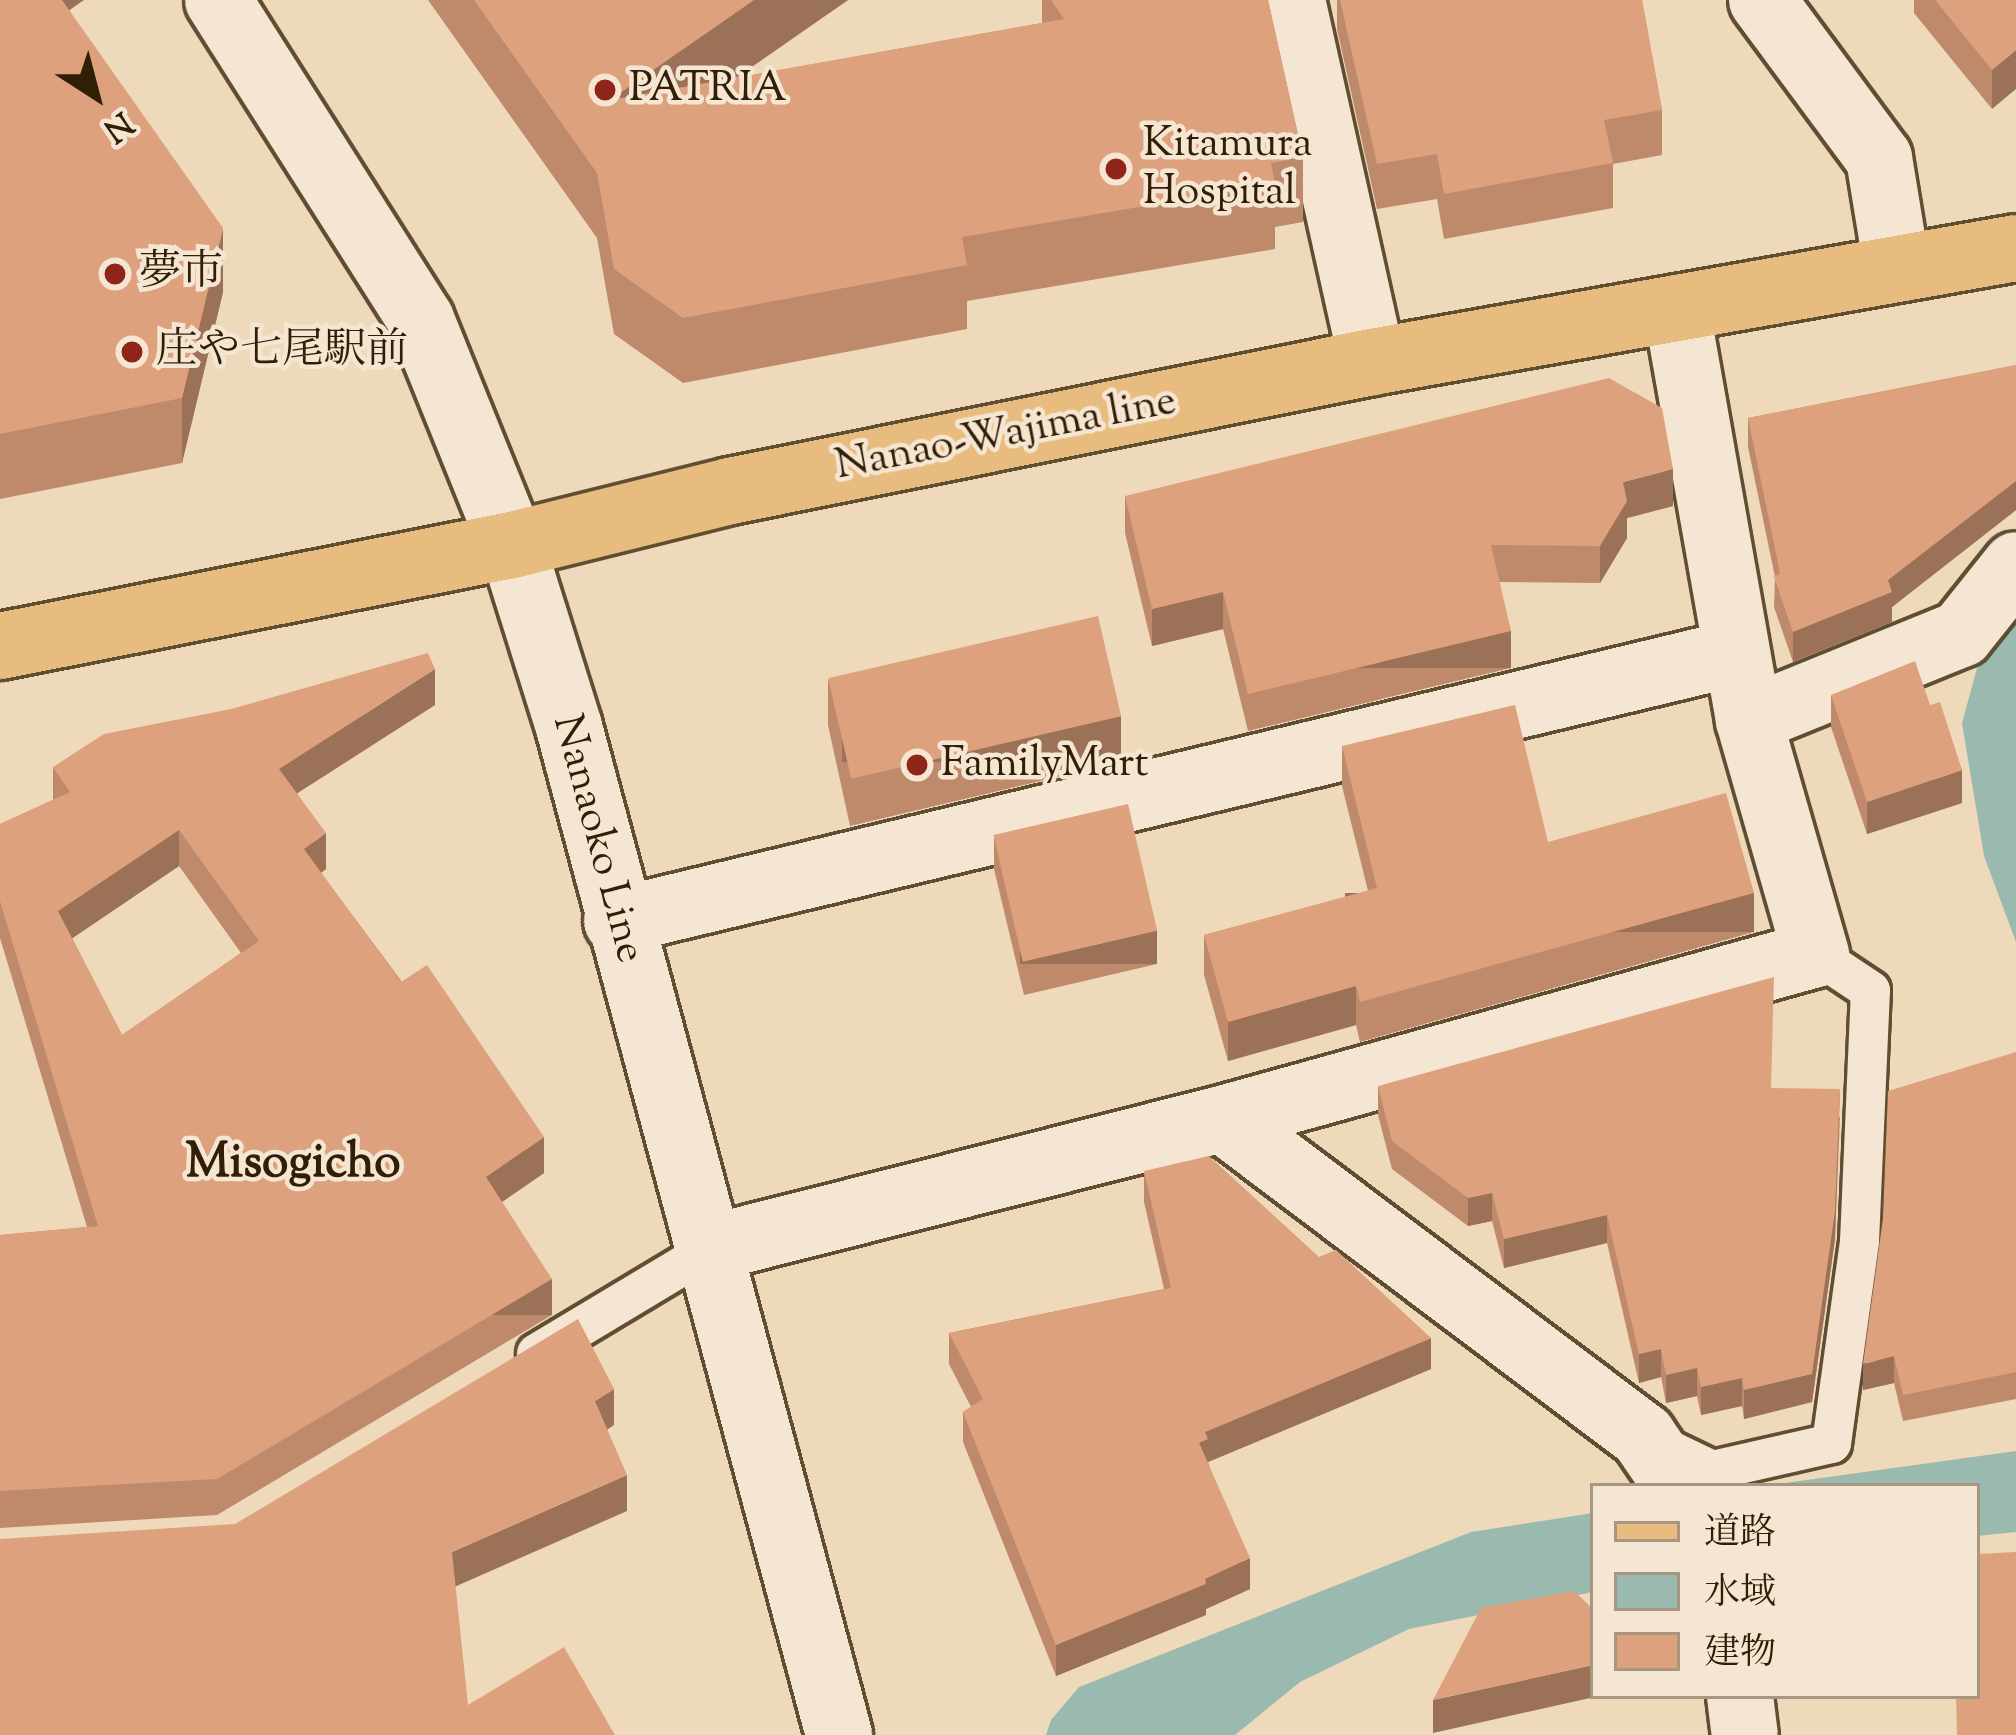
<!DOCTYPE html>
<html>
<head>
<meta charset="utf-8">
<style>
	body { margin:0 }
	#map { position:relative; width:2016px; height:1735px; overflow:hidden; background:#efd9bb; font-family:"Sorts Mill Goudy","Noto Serif JP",serif }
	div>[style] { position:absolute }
	.water>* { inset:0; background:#9abab0 }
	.roads { filter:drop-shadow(3px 0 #604e32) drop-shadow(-3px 0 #604e32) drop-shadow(0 3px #604e32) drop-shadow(0 -3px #604e32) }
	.lane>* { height:39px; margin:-19.5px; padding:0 19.5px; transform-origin:19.5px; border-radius:19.5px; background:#f5e6d3 }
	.street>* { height:66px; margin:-33px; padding:0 33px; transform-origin:33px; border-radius:33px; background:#f5e6d3 }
	.secondary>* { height:66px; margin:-33px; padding:0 33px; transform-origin:33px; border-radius:33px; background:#f5e6d3 }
	.primary>* { height:66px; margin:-33px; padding:0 33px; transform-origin:33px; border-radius:33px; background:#e8bc7e }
	.wall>* { inset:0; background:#bf8a6c }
	.shaded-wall>* { inset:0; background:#9b7158; transform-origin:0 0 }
	.building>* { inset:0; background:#dea17e; transform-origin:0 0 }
	.dots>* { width:33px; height:33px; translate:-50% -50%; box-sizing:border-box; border:6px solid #f5e6d3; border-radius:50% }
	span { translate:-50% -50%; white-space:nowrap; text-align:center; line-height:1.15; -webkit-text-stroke:9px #f5e6d3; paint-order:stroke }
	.poi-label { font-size:42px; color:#311f05 }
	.left { translate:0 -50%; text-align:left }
	.street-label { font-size:42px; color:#311f05 }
	.quarter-label { font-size:48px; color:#311f05; font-weight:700 }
	.legend { position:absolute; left:1590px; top:1483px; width:390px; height:216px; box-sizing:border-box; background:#f5e6d3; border:3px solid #a79681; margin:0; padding:15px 21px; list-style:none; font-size:36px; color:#311f05 }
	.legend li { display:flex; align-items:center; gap:24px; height:60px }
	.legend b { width:60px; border:3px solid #a79681 }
	.north { position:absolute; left:36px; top:36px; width:120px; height:120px; -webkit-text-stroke:9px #f5e6d3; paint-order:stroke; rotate:144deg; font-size:33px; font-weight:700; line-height:48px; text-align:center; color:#311f05 }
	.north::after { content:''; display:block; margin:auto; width:42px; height:54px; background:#311f05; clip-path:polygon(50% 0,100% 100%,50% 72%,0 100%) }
</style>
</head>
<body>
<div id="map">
	<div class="water">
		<div style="clip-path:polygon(2016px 609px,2016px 942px,1984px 856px,1962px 723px,1982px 650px)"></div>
		<div style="clip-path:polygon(2016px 1451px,2016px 1532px,1977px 1536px,1977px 1486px,1764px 1486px)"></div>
		<div style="clip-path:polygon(1593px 1513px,1593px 1592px,1409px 1629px,1300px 1682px,1235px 1735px,1046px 1735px,1051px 1720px,1079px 1687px,1471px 1532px)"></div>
	</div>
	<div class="roads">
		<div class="lane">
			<div style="left:536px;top:1353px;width:204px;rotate:-31deg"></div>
			<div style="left:1658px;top:1444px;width:60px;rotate:25.7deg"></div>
			<div style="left:1712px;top:1470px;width:122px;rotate:-12.8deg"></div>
			<div style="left:1831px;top:1443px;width:204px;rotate:-82.1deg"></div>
			<div style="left:1859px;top:1241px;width:251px;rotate:-87.5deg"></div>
			<div style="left:1870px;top:990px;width:65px;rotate:-146.3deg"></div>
		</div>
		<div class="street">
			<div style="left:1292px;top:0;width:371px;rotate:77.5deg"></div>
			<div style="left:1762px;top:0;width:197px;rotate:53.5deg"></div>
			<div style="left:1879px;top:158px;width:111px;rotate:80.7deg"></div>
			<div style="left:1749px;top:720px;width:229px;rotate:-22.1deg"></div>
			<div style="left:1961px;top:634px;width:88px;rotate:-51.4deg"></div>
			<div style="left:617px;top:921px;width:1150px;rotate:-13.48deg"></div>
			<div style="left:1222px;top:1119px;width:527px;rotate:36.98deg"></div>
			<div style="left:1643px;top:1436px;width:60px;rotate:55.8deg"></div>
			<div style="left:711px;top:1248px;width:527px;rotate:-14.17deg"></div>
			<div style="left:1222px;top:1119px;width:616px;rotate:-15.52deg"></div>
			<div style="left:1816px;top:954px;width:243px;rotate:-106deg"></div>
			<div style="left:1749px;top:720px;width:418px;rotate:-100deg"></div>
			<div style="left:1740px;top:1696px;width:39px;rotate:83deg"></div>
		</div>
		<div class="secondary">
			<div style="left:218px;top:0;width:379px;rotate:57.6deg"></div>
			<div style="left:421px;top:320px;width:243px;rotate:68deg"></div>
			<div style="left:512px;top:545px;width:191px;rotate:72.6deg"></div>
			<div style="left:569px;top:727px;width:1044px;rotate:75deg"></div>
		</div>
		<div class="primary">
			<div style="left:0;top:646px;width:522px;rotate:-11.16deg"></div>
			<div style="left:512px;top:545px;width:225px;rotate:-13.9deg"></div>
			<div style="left:730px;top:491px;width:655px;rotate:-11.36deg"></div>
			<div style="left:1372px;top:362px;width:654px;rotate:-10.04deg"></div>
		</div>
	</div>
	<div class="wall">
		<div style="clip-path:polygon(0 0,69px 10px,223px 292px,182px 463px,0 499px)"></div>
		<div style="clip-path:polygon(428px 0,848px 0,736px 78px,1042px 23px,1042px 0,1268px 0,1303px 157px,1303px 222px,1275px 227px,1275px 249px,967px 301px,967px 329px,683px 383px,614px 334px,597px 238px)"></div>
		<div style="clip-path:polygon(1337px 0,1642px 0,1662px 110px,1662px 155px,1613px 164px,1613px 208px,1444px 239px,1437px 199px,1377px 209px,1337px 29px)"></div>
		<div style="clip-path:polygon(1914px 0,2016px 0,1992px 109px,1914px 13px)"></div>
		<div style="clip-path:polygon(2016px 365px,2016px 510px,1892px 607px,1892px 622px,1793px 662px,1774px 607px,1775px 577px,1748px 447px,1748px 418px)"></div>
		<div style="clip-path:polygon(1125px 496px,1673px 506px,1627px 518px,1627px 538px,1600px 583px,1499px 582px,1511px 668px,1248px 731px,1223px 629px,1152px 646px,1125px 533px)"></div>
		<div style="clip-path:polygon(828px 680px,1121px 762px,850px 826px,828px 725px)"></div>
		<div style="clip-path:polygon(1831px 695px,1962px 803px,1867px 834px,1831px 727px)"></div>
		<div style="clip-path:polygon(evenodd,435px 705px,297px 793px,326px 869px,321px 873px,544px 1173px,502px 1202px,552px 1315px,217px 1515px,0 1528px,0 1235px,87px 1227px,0 938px,0 824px,53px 800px,53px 767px,435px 705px,179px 866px,241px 953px,122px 1035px,72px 938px,179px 866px)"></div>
		<div style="clip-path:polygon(1342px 746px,1548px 842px,1754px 932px,1360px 1042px,1356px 1025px,1228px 1061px,1204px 975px,1204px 935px,1368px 891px,1342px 786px)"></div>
		<div style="clip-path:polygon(994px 837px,1157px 964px,1024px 995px,994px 869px)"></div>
		<div style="clip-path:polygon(2016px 1052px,2016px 1399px,1903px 1421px,1894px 1383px,1863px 1390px)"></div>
		<div style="clip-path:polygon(1378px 1086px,1771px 1088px,1840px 1117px,1835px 1239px,1812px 1402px,1744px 1419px,1742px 1406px,1701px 1415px,1697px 1396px,1666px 1403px,1661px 1377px,1639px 1383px,1607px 1243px,1504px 1268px,1492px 1221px,1468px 1226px,1392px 1169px,1378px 1115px)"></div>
		<div style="clip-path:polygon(1144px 1171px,1431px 1369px,1208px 1462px,1250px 1589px,1206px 1609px,1206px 1615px,1056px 1676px,963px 1442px,963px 1412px,971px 1407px,949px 1364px,949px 1333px,1164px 1289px,1144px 1202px)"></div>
	</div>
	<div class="shaded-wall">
		<div style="clip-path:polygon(38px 0,84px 0,38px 32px)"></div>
		<div style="clip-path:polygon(754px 0,848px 0,610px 165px,610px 100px)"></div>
		<div style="clip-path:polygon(2016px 50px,2016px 89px,1992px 109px,1992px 70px)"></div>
		<div style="clip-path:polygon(223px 228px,223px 292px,182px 463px,182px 398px)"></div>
		<div style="clip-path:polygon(1673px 469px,1673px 506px,1627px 518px,1627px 538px,1600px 583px,1600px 546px,1623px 482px)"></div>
		<div style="clip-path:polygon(2016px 481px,2016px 510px,1892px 607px,1892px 622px,1793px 662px,1793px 632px,1888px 580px)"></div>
		<div style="clip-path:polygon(1223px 592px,1223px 629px,1152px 646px,1152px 609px)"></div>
		<div style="left:1511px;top:631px;width:37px;height:270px;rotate:90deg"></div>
		<div style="clip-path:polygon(435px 669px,435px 705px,279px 805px,279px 769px)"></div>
		<div style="left:1121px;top:716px;width:46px;height:279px;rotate:90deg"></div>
		<div style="clip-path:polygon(1962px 770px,1962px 803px,1867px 834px,1867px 802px)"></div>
		<div style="clip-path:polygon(179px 830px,179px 866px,58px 948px,58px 911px)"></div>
		<div style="clip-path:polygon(326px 833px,326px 869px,304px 885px,304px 849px)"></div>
		<div style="left:1754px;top:893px;width:39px;height:409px;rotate:90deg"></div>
		<div style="left:1157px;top:931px;width:33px;height:137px;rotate:90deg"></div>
		<div style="clip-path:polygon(1356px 986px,1356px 1025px,1228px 1061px,1228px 1022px)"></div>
		<div style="clip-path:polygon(1840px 1089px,1835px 1239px,1812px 1402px,1744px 1419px,1744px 1390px)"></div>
		<div style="clip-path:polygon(544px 1137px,544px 1173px,486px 1213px,486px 1177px)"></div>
		<div style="clip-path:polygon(1492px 1193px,1492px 1221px,1468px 1226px,1468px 1198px)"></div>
		<div style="clip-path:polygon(1607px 1215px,1607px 1243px,1504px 1268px,1504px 1239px)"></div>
		<div style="left:552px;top:1279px;width:36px;height:390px;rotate:90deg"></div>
		<div style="clip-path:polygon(1431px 1338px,1431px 1369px,1208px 1462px,1199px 1443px,1205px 1432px)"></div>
		<div style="clip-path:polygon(1661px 1349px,1661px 1377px,1639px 1383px,1639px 1354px)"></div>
		<div style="clip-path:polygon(1894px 1356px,1894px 1383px,1863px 1390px,1863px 1364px)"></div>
		<div style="clip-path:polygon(1697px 1368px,1697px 1396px,1666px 1403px,1666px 1375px)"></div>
		<div style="clip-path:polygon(1742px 1378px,1742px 1406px,1701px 1415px,1701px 1387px)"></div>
		<div style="clip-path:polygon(614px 1389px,614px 1425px,595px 1438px,595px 1401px)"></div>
		<div style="clip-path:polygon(627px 1475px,627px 1511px,452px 1588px,452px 1552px)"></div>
		<div style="clip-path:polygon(1250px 1558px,1250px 1589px,1206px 1609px,1206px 1615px,1056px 1676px,1056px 1645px)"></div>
		<div style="clip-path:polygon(1593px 1665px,1593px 1696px,1599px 1696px,1433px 1733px,1433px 1700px)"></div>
	</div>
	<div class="building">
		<div style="clip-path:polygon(0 0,62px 0,223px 228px,182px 398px,0 434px)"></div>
		<div style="clip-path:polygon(474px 0,754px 0,610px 100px,1064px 19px,1051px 0,1268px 0,1303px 157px,1271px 163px,1275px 184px,962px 237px,967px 265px,683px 318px,614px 269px,597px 173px)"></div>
		<div style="clip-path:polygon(1340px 0,1642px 0,1662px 110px,1604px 120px,1613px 163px,1444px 194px,1437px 154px,1377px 164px)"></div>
		<div style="clip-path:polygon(1935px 0,2016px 0,2016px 50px,1992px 70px)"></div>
		<div style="clip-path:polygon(2016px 365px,2016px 481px,1888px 580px,1892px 592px,1793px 632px,1774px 577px,1780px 573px,1748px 418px)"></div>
		<div style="clip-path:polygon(1609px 378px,1662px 408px,1673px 469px,1623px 482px,1627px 501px,1600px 546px,1491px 545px,1511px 631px,1248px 694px,1223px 592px,1152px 609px,1125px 496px)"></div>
		<div style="left:1098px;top:616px;width:103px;height:277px;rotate:77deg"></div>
		<div style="clip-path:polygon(evenodd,428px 653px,435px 669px,279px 769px,326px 833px,304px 849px,401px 982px,427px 965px,544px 1137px,486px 1177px,552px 1279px,217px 1479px,0 1491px,0 1235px,98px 1226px,0 901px,0 824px,70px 792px,53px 767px,104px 734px,231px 709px,428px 653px,179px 830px,259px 941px,122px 1035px,58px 911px,179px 830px)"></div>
		<div style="clip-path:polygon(1915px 661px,1930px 705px,1940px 702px,1962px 770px,1867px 802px,1831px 695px)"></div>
		<div style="clip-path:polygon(1515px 705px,1548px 842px,1726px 793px,1754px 893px,1360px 1002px,1356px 986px,1228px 1022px,1204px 935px,1377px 888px,1342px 746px)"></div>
		<div style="left:1128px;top:804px;width:130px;height:138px;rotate:77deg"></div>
		<div style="clip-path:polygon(1774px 977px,1771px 1088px,1840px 1089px,1835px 1211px,1812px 1374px,1744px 1390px,1742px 1378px,1701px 1387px,1697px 1368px,1666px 1375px,1661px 1349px,1639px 1354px,1607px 1215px,1504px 1239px,1492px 1193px,1468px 1198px,1392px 1141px,1378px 1086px)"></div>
		<div style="clip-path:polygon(2016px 1052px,2016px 1372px,1903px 1395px,1894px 1356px,1863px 1364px,1883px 1218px,1888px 1091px)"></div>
		<div style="clip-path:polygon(1209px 1156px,1319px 1257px,1336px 1250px,1431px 1338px,1205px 1432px,1208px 1439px,1199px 1443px,1250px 1558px,1205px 1579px,1206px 1584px,1056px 1645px,963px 1412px,983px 1399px,949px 1333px,1171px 1288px,1144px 1171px)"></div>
		<div style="clip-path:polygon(578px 1319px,614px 1389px,595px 1401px,627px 1475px,452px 1552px,468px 1705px,564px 1647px,615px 1735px,0 1735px,0 1539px,235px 1524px)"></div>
		<div style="clip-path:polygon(2016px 1552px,2016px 1735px,1957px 1735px,1956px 1696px,1977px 1696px,1977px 1554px)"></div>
		<div style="clip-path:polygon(1574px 1591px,1593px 1609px,1593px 1665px,1433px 1700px,1481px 1608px)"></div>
	</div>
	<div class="dots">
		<div style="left:605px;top:90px;background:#8f2418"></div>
		<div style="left:1116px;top:169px;background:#8f2418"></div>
		<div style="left:115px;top:274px;background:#8f2418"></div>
		<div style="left:132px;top:352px;background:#8f2418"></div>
		<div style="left:917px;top:765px;background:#8f2418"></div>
	</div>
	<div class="poi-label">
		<span class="left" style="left:629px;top:90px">PATRIA</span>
		<span class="left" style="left:1143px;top:169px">Kitamura<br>Hospital</span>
		<span class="left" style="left:139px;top:274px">夢市</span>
		<span class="left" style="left:156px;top:352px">庄や七尾駅前</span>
		<span class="left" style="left:941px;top:765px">FamilyMart</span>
	</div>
	<div class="street-label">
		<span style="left:1006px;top:435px;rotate:-11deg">Nanao-Wajima line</span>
		<span style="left:597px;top:839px;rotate:75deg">Nanaoko Line</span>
	</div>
	<div class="quarter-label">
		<span style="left:293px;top:1165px">Misogicho</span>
	</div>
	<ul class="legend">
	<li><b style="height:15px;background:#e8bc7e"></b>道路</li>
	<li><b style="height:33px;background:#9abab0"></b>水域</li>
	<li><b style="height:33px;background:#dea17e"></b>建物</li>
	</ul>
	<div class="north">N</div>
</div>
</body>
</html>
